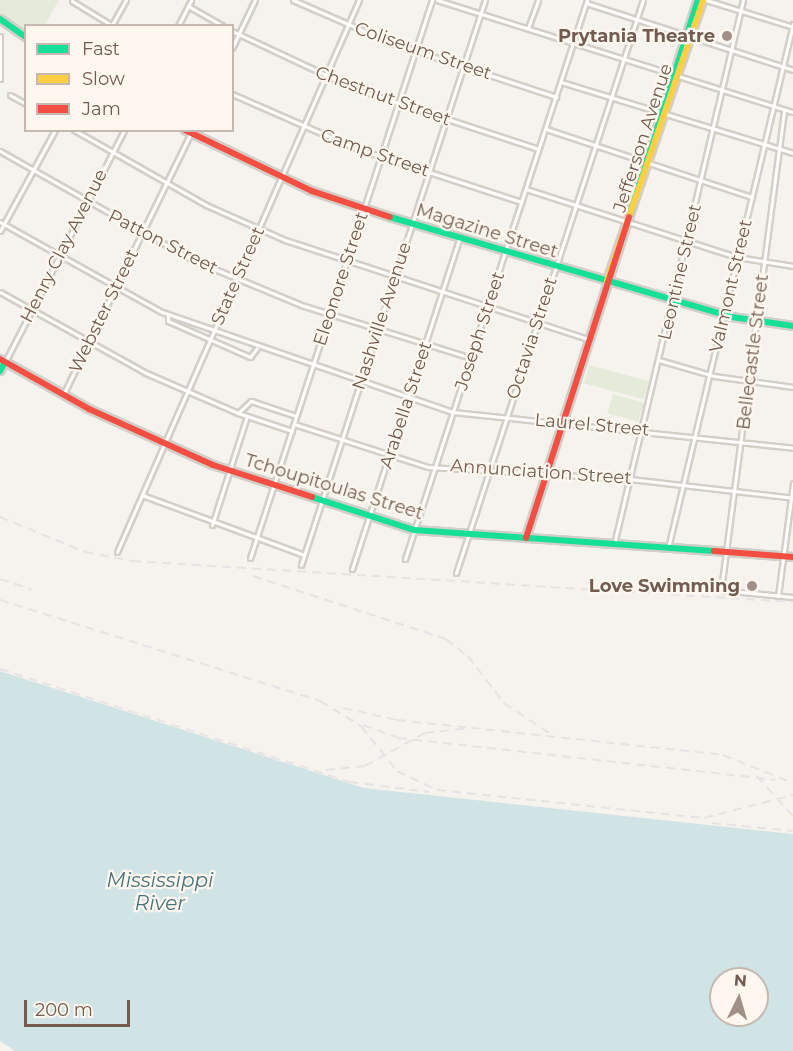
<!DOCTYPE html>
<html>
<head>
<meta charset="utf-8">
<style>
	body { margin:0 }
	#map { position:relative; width:793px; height:1051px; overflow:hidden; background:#f6f2ed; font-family:Montserrat,sans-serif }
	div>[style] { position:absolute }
	.green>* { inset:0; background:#e4ecd9; transform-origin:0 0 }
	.water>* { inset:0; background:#d0e4e5 }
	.roads { filter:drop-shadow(2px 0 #d3cec8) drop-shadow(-2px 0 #d3cec8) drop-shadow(0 2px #d3cec8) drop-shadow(0 -2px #d3cec8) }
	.street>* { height:3px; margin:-1.5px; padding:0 1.5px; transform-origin:1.5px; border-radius:1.5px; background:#fefdfc }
	.fast>* { height:6px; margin:-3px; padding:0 3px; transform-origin:3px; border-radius:3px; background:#16e098 }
	.slow>* { height:6px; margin:-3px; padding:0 3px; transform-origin:3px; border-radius:3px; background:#ffcf43 }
	.jam>* { height:6px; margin:-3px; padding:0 3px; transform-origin:3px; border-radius:3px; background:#f24e42 }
	.rail>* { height:1.5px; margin-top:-0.75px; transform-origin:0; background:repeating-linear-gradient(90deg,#e5e3e4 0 9px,transparent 0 15px) }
	.dots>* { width:16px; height:16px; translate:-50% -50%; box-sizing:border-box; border:3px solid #fdf7ef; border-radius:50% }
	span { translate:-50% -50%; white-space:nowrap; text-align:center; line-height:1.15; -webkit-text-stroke:4.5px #fdf7ef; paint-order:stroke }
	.poi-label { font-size:18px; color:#725b4f; font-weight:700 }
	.right { translate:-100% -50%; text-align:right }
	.street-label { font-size:18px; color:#725b4f }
	.water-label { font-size:20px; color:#48747c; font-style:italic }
	.legend { position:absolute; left:24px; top:24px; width:210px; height:108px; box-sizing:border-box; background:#fdf7ef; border:2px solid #c5b9af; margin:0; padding:8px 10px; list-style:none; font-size:18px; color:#725b4f }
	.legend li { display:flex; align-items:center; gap:12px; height:30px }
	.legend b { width:30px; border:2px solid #c5b9af }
	.north { position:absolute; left:709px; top:967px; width:60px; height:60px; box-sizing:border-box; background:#fdf7ef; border:2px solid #c5b9af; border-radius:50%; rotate:5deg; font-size:16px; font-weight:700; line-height:24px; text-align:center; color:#725b4f }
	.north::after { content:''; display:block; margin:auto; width:21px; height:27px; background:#a09086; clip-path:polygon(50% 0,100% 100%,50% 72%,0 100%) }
	.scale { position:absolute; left:24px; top:1000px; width:106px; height:27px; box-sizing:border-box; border:3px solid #725b4f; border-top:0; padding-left:8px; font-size:18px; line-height:21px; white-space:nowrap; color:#725b4f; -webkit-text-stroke:4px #fdf7ef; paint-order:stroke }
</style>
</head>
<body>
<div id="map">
	<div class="green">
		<div style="clip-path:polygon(0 0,59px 0,45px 25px,26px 26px,25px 31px,0 14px)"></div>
		<div style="left:589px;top:365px;width:62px;height:19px;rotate:15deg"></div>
		<div style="left:613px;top:394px;width:32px;height:20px;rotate:16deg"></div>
	</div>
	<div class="water">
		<div style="clip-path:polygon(evenodd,0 671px,364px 788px,793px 834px,793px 1051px,15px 1051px,0 1041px,0 671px,721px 979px,757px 979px,757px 1015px,721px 1015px,721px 979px)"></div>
	</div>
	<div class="roads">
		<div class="street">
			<div style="left:293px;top:0;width:108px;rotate:23.5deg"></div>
			<div style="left:392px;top:43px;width:173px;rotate:18.2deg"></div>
			<div style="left:437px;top:0;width:373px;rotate:17.5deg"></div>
			<div style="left:706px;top:0;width:91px;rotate:17.2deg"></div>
			<div style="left:72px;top:1px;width:48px;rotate:31.4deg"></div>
			<div style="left:586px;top:3px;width:218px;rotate:17.9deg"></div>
			<div style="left:188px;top:6px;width:40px;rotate:29.7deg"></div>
			<div style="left:112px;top:25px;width:29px;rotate:-61deg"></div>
			<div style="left:178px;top:26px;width:29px;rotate:-63deg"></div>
			<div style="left:528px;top:28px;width:30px;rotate:-70deg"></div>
			<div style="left:232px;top:31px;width:137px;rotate:25.1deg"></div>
			<div style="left:356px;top:89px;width:192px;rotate:18.2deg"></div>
			<div style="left:0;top:36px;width:43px;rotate:90deg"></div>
			<div style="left:232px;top:48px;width:53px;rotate:-64.4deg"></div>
			<div style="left:561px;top:82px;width:243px;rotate:17deg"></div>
			<div style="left:232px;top:94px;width:134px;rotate:23.7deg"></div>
			<div style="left:355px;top:148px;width:175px;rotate:18deg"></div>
			<div style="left:10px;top:95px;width:18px;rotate:29deg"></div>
			<div style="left:784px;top:111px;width:483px;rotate:97.5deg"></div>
			<div style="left:721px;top:590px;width:72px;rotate:5.6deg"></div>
			<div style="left:546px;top:129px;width:217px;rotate:18.3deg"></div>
			<div style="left:74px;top:130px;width:152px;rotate:29.6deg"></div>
			<div style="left:206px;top:205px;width:86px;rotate:23.9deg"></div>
			<div style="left:285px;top:240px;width:319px;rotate:18.1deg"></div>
			<div style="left:0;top:151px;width:222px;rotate:29.5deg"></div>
			<div style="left:193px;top:260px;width:117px;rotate:22.6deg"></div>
			<div style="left:301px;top:305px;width:178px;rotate:17.3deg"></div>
			<div style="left:526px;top:189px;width:222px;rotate:17.9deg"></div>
			<div style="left:737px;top:257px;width:57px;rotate:9.1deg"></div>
			<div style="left:0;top:222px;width:185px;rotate:29.1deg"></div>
			<div style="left:162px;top:312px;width:308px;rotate:19deg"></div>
			<div style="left:453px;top:412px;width:342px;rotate:6deg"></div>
			<div style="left:0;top:231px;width:115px;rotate:-61.4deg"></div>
			<div style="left:0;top:292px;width:167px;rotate:29deg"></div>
			<div style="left:146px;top:373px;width:100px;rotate:23.5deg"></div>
			<div style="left:238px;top:413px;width:18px;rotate:-43deg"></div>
			<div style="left:251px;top:401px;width:47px;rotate:18.4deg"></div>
			<div style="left:168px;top:315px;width:6px;rotate:90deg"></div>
			<div style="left:168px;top:321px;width:90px;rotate:23.7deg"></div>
			<div style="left:250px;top:357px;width:11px;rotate:-52deg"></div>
			<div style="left:659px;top:360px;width:57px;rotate:16.2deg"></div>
			<div style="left:714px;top:376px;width:80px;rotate:7.9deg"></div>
			<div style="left:5px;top:362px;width:261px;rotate:-62.8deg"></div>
			<div style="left:63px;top:395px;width:295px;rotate:-64deg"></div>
			<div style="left:238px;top:413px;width:57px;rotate:18.4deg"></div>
			<div style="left:294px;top:424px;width:141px;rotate:17.8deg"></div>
			<div style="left:428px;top:467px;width:202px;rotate:3.4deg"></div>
			<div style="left:630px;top:479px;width:164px;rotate:6.6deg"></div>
			<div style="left:142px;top:495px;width:173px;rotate:20.3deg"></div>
			<div style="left:212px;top:525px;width:114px;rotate:-72.2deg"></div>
			<div style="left:614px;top:544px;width:559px;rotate:-76.66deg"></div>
			<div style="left:668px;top:548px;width:539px;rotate:-76.58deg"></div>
			<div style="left:117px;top:552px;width:603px;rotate:-66.33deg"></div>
			<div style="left:250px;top:558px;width:587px;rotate:-71.94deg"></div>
			<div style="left:405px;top:559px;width:588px;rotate:-71.97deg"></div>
			<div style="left:301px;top:565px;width:594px;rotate:-71.96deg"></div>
			<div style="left:352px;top:569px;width:346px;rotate:-72deg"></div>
			<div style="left:456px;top:573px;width:603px;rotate:-71.93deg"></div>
			<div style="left:778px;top:596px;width:114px;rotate:-82.4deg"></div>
		</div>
		<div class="fast">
			<div style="left:0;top:19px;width:32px;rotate:35deg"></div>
			<div style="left:390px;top:217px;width:356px;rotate:16.3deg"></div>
			<div style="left:732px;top:317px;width:62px;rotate:8.4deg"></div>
			<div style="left:629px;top:217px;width:228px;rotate:-72.4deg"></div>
			<div style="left:0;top:371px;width:10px;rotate:-61deg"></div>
			<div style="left:312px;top:497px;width:107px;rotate:17.9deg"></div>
			<div style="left:414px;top:530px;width:301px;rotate:4deg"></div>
		</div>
		<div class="slow">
			<div style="left:607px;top:281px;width:297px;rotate:-71.1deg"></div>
		</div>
		<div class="jam">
			<div style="left:185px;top:130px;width:141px;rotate:25.7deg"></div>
			<div style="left:312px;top:191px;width:82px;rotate:18.4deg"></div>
			<div style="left:0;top:359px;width:102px;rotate:29.3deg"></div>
			<div style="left:89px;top:409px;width:136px;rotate:24.3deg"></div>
			<div style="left:213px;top:465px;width:104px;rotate:17.9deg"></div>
			<div style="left:526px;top:538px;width:337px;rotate:-72.2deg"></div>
			<div style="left:714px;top:551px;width:79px;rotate:4.3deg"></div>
		</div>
	</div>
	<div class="rail">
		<div style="left:0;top:517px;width:92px;rotate:22.4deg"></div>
		<div style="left:85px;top:552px;width:48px;rotate:10.8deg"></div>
		<div style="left:132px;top:561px;width:662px;rotate:3.55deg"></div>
		<div style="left:253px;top:576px;width:203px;rotate:18.1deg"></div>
		<div style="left:446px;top:639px;width:28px;rotate:38deg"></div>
		<div style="left:468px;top:656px;width:59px;rotate:52.5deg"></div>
		<div style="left:504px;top:703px;width:54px;rotate:33.7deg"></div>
		<div style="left:0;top:579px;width:33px;rotate:18deg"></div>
		<div style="left:0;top:600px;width:336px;rotate:17.5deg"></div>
		<div style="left:320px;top:701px;width:48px;rotate:31.4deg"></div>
		<div style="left:361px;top:726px;width:58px;rotate:51.3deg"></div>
		<div style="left:397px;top:771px;width:44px;rotate:25.4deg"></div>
		<div style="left:437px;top:790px;width:268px;rotate:6deg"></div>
		<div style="left:704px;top:818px;width:92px;rotate:-14.5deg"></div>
		<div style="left:0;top:669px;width:368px;rotate:17.9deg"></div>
		<div style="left:350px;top:782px;width:80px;rotate:7.2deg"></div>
		<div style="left:343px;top:708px;width:55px;rotate:12.5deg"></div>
		<div style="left:397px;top:720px;width:328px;rotate:6.1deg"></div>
		<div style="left:723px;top:755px;width:75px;rotate:21.8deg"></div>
		<div style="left:363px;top:725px;width:37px;rotate:20deg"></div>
		<div style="left:398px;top:738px;width:380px;rotate:6.3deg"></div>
		<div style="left:326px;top:770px;width:39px;rotate:-6deg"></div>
		<div style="left:365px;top:766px;width:68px;rotate:-28.8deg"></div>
		<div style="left:425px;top:733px;width:45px;rotate:-6.3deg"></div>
		<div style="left:757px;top:776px;width:54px;rotate:48deg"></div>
		<div style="left:712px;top:823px;width:81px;rotate:5.6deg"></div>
	</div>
	<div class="dots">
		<div style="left:727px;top:36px;background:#a09086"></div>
		<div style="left:752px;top:586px;background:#a09086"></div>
	</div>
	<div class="poi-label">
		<span class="right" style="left:715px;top:36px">Prytania Theatre</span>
		<span class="right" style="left:740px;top:586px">Love Swimming</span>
	</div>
	<div class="street-label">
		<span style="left:423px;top:51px;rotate:19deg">Coliseum Street</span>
		<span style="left:383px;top:96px;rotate:20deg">Chestnut Street</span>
		<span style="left:643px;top:138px;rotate:-72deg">Jefferson Avenue</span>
		<span style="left:375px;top:153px;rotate:19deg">Camp Street</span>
		<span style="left:487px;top:231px;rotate:17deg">Magazine Street</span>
		<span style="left:163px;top:242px;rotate:27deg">Patton Street</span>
		<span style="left:64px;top:246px;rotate:-63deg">Henry Clay Avenue</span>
		<span style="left:680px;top:272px;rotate:-77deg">Leontine Street</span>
		<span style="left:238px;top:276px;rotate:-66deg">State Street</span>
		<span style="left:341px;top:279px;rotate:-72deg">Eleonore Street</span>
		<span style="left:731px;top:286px;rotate:-77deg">Valmont Street</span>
		<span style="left:104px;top:311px;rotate:-64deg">Webster Street</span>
		<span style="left:382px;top:316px;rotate:-72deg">Nashville Avenue</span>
		<span style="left:480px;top:331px;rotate:-72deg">Joseph Street</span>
		<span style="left:532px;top:338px;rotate:-72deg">Octavia Street</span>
		<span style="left:753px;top:352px;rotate:-83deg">Bellecastle Street</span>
		<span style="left:406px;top:405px;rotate:-72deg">Arabella Street</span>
		<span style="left:592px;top:425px;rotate:5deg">Laurel Street</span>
		<span style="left:541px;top:472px;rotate:4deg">Annunciation Street</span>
		<span style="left:334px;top:487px;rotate:17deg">Tchoupitoulas Street</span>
	</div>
	<div class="water-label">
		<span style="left:160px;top:892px">Mississippi<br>River</span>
	</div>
	<ul class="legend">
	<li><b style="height:8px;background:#16e098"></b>Fast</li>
	<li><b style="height:8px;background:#ffcf43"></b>Slow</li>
	<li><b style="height:8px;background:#f24e42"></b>Jam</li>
	</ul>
	<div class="north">N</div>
	<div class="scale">200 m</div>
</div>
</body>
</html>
